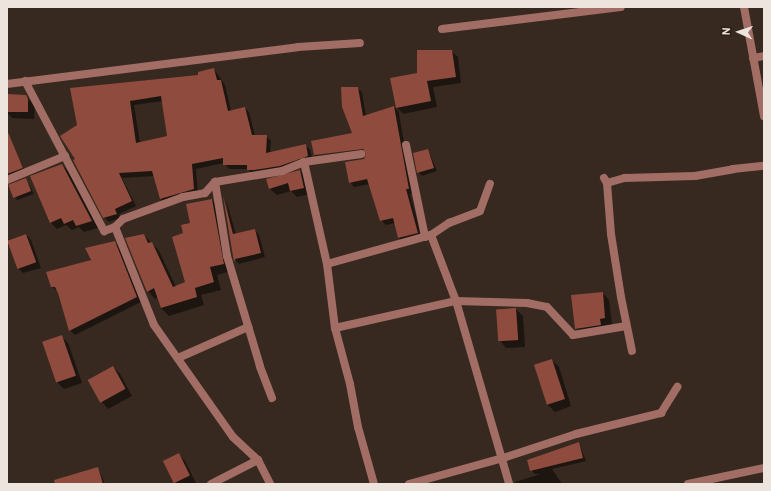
<!DOCTYPE html>
<html>
<head>
<meta charset="utf-8">
<style>
	body { margin:0 }
	#map { position:relative; width:771px; height:491px; overflow:hidden; background:#37291f; font-family:Overpass,sans-serif }
	div>[style] { position:absolute }
	.shadow>* { inset:0; background:#0007 }
	.building>* { inset:0; background:#8f4b3d; transform-origin:0 0 }
	.street>* { height:8px; margin:-4px; padding:0 4px; transform-origin:4px; border-radius:4px; background:#a26d64 }
	span { translate:-50% -50%; white-space:nowrap; text-align:center; line-height:1.15; -webkit-text-stroke:3px #2d2016; paint-order:stroke }
	.frame { position:absolute; inset:0; border:8px solid #ede4dd; pointer-events:none }
	.north { position:absolute; left:719px; top:12px; width:40px; height:40px; -webkit-text-stroke:3px #2d2016; paint-order:stroke; rotate:273deg; font-size:11px; font-weight:700; line-height:16px; text-align:center; color:#ede4dd }
	.north::after { content:''; display:block; margin:auto; width:14px; height:18px; background:#ede4dd; clip-path:polygon(50% 0,100% 100%,50% 72%,0 100%) }
</style>
</head>
<body>
<div id="map">
	<div class="shadow">
		<div style="clip-path:polygon(evenodd,451px 51px,458px 57px,461px 83px,433px 87px,437px 107px,403px 114px,398px 108px,413px 193px,410px 194px,422px 238px,404px 243px,399px 238px,395px 223px,386px 225px,381px 220px,370px 184px,354px 187px,350px 182px,365px 159px,366px 153px,319px 159px,315px 155px,353px 134px,357px 88px,362px 92px,366px 116px,394px 107px,398px 111px,391px 79px,418px 74px,451px 51px,365px 147px,365px 149px,317px 156px,317px 154px,365px 147px)"></div>
		<div style="clip-path:polygon(evenodd,214px 69px,225px 85px,231px 111px,245px 108px,249px 112px,255px 136px,266px 136px,271px 141px,270px 153px,306px 145px,310px 150px,313px 160px,252px 174px,248px 169px,229px 169px,224px 163px,196px 169px,198px 194px,166px 204px,161px 199px,154px 176px,122px 178px,136px 206px,119px 214px,121px 218px,109px 222px,104px 217px,76px 160px,78px 126px,71px 89px,200px 76px,214px 69px,163px 101px,168px 137px,140px 143px,134px 105px,163px 101px)"></div>
		<div style="clip-path:polygon(7px 95px,26px 96px,35px 107px,34px 119px,12px 118px,7px 113px)"></div>
		<div style="clip-path:polygon(428px 150px,437px 171px,422px 176px,418px 172px)"></div>
		<div style="clip-path:polygon(17px 154px,25px 171px,7px 177px,7px 157px)"></div>
		<div style="clip-path:polygon(62px 165px,69px 172px,98px 228px,84px 232px,79px 227px,72px 230px,66px 225px,57px 229px,50px 222px)"></div>
		<div style="clip-path:polygon(300px 171px,306px 177px,310px 194px,297px 197px,291px 191px,277px 195px,270px 189px,268px 180px)"></div>
		<div style="clip-path:polygon(26px 179px,34px 194px,17px 200px,9px 186px)"></div>
		<div style="clip-path:polygon(226px 199px,236px 235px,255px 230px,259px 235px,265px 257px,239px 264px,236px 261px)"></div>
		<div style="clip-path:polygon(212px 200px,219px 207px,231px 271px,217px 275px,221px 290px,201px 295px,204px 305px,169px 316px,161px 308px,158px 297px,155px 299px,148px 291px,144px 235px,159px 251px,176px 287px,186px 283px,184px 234px)"></div>
		<div style="clip-path:polygon(26px 234px,31px 240px,41px 268px,23px 273px,17px 267px,8px 240px)"></div>
		<div style="clip-path:polygon(114px 242px,120px 247px,141px 302px,75px 335px,70px 330px,59px 292px,52px 287px)"></div>
		<div style="clip-path:polygon(603px 293px,609px 300px,612px 325px,606px 325px,608px 331px,582px 335px,576px 328px)"></div>
		<div style="clip-path:polygon(516px 309px,523px 316px,525px 347px,506px 348px,500px 341px)"></div>
		<div style="clip-path:polygon(61px 336px,68px 343px,82px 383px,64px 389px,57px 382px)"></div>
		<div style="clip-path:polygon(552px 360px,559px 367px,571px 406px,555px 412px,548px 405px,535px 365px)"></div>
		<div style="clip-path:polygon(113px 367px,120px 374px,132px 396px,108px 409px,102px 402px)"></div>
		<div style="clip-path:polygon(579px 443px,586px 461px,552px 469px,562px 484px,516px 484px,515px 482px,541px 474px,535px 474px,531px 470px)"></div>
		<div style="clip-path:polygon(178px 454px,185px 461px,196px 483px,175px 484px,164px 461px)"></div>
		<div style="clip-path:polygon(98px 468px,105px 484px,85px 484px)"></div>
	</div>
	<div class="building">
		<div style="clip-path:polygon(417px 50px,452px 50px,456px 77px,427px 81px,431px 101px,396px 108px,390px 78px,417px 73px)"></div>
		<div style="clip-path:polygon(evenodd,214px 68px,217px 80px,221px 80px,228px 111px,245px 107px,252px 135px,267px 135px,266px 153px,306px 144px,308px 156px,280px 166px,254px 170px,247px 170px,247px 165px,223px 165px,223px 158px,192px 164px,194px 189px,160px 199px,152px 171px,119px 173px,132px 201px,115px 209px,117px 214px,103px 218px,73px 160px,75px 159px,60px 136px,77px 125px,70px 88px,198px 75px,198px 72px,214px 68px,161px 96px,167px 136px,136px 143px,130px 101px,161px 96px)"></div>
		<div style="clip-path:polygon(341px 87px,358px 87px,363px 116px,394px 106px,409px 189px,406px 189px,418px 233px,398px 238px,393px 218px,380px 221px,367px 179px,349px 183px,345px 162px,364px 159px,366px 154px,363px 149px,314px 155px,311px 141px,352px 133px,342px 107px)"></div>
		<div style="clip-path:polygon(7px 94px,26px 95px,28px 99px,28px 112px,7px 112px)"></div>
		<div style="clip-path:polygon(7px 130px,23px 168px,7px 174px)"></div>
		<div style="clip-path:polygon(428px 149px,434px 168px,417px 173px,413px 153px)"></div>
		<div style="clip-path:polygon(62px 164px,92px 221px,76px 226px,73px 220px,64px 224px,61px 218px,50px 223px,30px 176px)"></div>
		<div style="clip-path:polygon(300px 170px,304px 188px,290px 191px,288px 183px,269px 189px,266px 179px)"></div>
		<div style="left:26px;top:178px;width:14px;height:19px;rotate:69deg"></div>
		<div style="clip-path:polygon(223px 196px,233px 234px,255px 229px,261px 253px,235px 259px,234px 262px)"></div>
		<div style="clip-path:polygon(212px 199px,224px 264px,210px 267px,214px 282px,195px 288px,197px 297px,161px 308px,154px 288px,147px 292px,125px 238px,144px 234px,148px 243px,152px 242px,173px 287px,185px 282px,172px 237px,183px 233px,181px 225px,190px 223px,186px 204px)"></div>
		<div style="left:26px;top:234px;width:30px;height:20px;rotate:70deg"></div>
		<div style="clip-path:polygon(115px 241px,137px 297px,69px 331px,58px 293px,55px 287px,51px 287px,46px 272px,91px 260px,85px 248px)"></div>
		<div style="clip-path:polygon(603px 292px,605px 318px,600px 319px,601px 325px,575px 329px,571px 295px)"></div>
		<div style="left:516px;top:308px;width:32px;height:20px;rotate:86deg"></div>
		<div style="left:62px;top:335px;width:43px;height:21px;rotate:71deg"></div>
		<div style="left:552px;top:359px;width:42px;height:19px;rotate:72deg"></div>
		<div style="left:113px;top:366px;width:26px;height:29px;rotate:61deg"></div>
		<div style="clip-path:polygon(579px 442px,583px 458px,530px 471px,527px 460px)"></div>
		<div style="left:179px;top:453px;width:25px;height:18px;rotate:64deg"></div>
		<div style="clip-path:polygon(98px 467px,103px 484px,55px 484px,54px 480px)"></div>
	</div>
	<div class="street">
		<div style="left:744px;top:7px;width:111px;rotate:79.6deg"></div>
		<div style="left:442px;top:29px;width:180px;rotate:-7deg"></div>
		<div style="left:753px;top:58px;width:11px;rotate:-10deg"></div>
		<div style="left:25px;top:81px;width:170px;rotate:62.2deg"></div>
		<div style="left:104px;top:231px;width:12px;rotate:-20deg"></div>
		<div style="left:115px;top:227px;width:105px;rotate:68.3deg"></div>
		<div style="left:154px;top:325px;width:137px;rotate:54.8deg"></div>
		<div style="left:233px;top:437px;width:34px;rotate:43deg"></div>
		<div style="left:258px;top:460px;width:27px;rotate:63deg"></div>
		<div style="left:7px;top:84px;width:293px;rotate:-7.2deg"></div>
		<div style="left:298px;top:47px;width:62px;rotate:-3.7deg"></div>
		<div style="left:406px;top:145px;width:94px;rotate:78.3deg"></div>
		<div style="left:304px;top:162px;width:105px;rotate:77.3deg"></div>
		<div style="left:327px;top:264px;width:64px;rotate:82.9deg"></div>
		<div style="left:335px;top:328px;width:58px;rotate:75deg"></div>
		<div style="left:350px;top:384px;width:44px;rotate:79.5deg"></div>
		<div style="left:358px;top:427px;width:59px;rotate:74.3deg"></div>
		<div style="left:604px;top:178px;width:6px;rotate:59deg"></div>
		<div style="left:607px;top:183px;width:51px;rotate:85.5deg"></div>
		<div style="left:611px;top:234px;width:64px;rotate:81deg"></div>
		<div style="left:621px;top:297px;width:55px;rotate:78.5deg"></div>
		<div style="left:7px;top:180px;width:63px;rotate:-22.5deg"></div>
		<div style="left:607px;top:183px;width:19px;rotate:-16deg"></div>
		<div style="left:625px;top:178px;width:70px;rotate:-1.6deg"></div>
		<div style="left:695px;top:176px;width:39px;rotate:-10deg"></div>
		<div style="left:733px;top:169px;width:31px;rotate:-6deg"></div>
		<div style="left:115px;top:227px;width:11px;rotate:-45deg"></div>
		<div style="left:123px;top:219px;width:64px;rotate:-20.1deg"></div>
		<div style="left:183px;top:197px;width:22px;rotate:-10deg"></div>
		<div style="left:205px;top:193px;width:15px;rotate:-48deg"></div>
		<div style="left:431px;top:235px;width:71px;rotate:69.3deg"></div>
		<div style="left:456px;top:301px;width:191px;rotate:73.8deg"></div>
		<div style="left:327px;top:264px;width:108px;rotate:-15.6deg"></div>
		<div style="left:431px;top:235px;width:22px;rotate:-34deg"></div>
		<div style="left:449px;top:223px;width:33px;rotate:-21deg"></div>
		<div style="left:480px;top:211px;width:29px;rotate:-70deg"></div>
		<div style="left:335px;top:328px;width:124px;rotate:-12.6deg"></div>
		<div style="left:456px;top:301px;width:71px;rotate:1.6deg"></div>
		<div style="left:527px;top:303px;width:20px;rotate:11deg"></div>
		<div style="left:547px;top:307px;width:38px;rotate:47deg"></div>
		<div style="left:573px;top:335px;width:54px;rotate:-9.6deg"></div>
		<div style="left:178px;top:358px;width:77px;rotate:-23.9deg"></div>
		<div style="left:272px;top:398px;width:34px;rotate:-111deg"></div>
		<div style="left:260px;top:366px;width:115px;rotate:-106.7deg"></div>
		<div style="left:227px;top:256px;width:75px;rotate:-99.2deg"></div>
		<div style="left:215px;top:182px;width:68px;rotate:-9.3deg"></div>
		<div style="left:282px;top:171px;width:24px;rotate:-22deg"></div>
		<div style="left:304px;top:162px;width:58px;rotate:-8deg"></div>
		<div style="left:211px;top:484px;width:53px;rotate:-27.1deg"></div>
		<div style="left:409px;top:484px;width:98px;rotate:-15.5deg"></div>
		<div style="left:503px;top:458px;width:77px;rotate:-18.2deg"></div>
		<div style="left:576px;top:434px;width:88px;rotate:-13.9deg"></div>
		<div style="left:661px;top:413px;width:31px;rotate:-58deg"></div>
		<div style="left:688px;top:484px;width:78px;rotate:-11.9deg"></div>
	</div>
	<div class="frame"></div>
	<div class="north">N</div>
</div>
</body>
</html>
